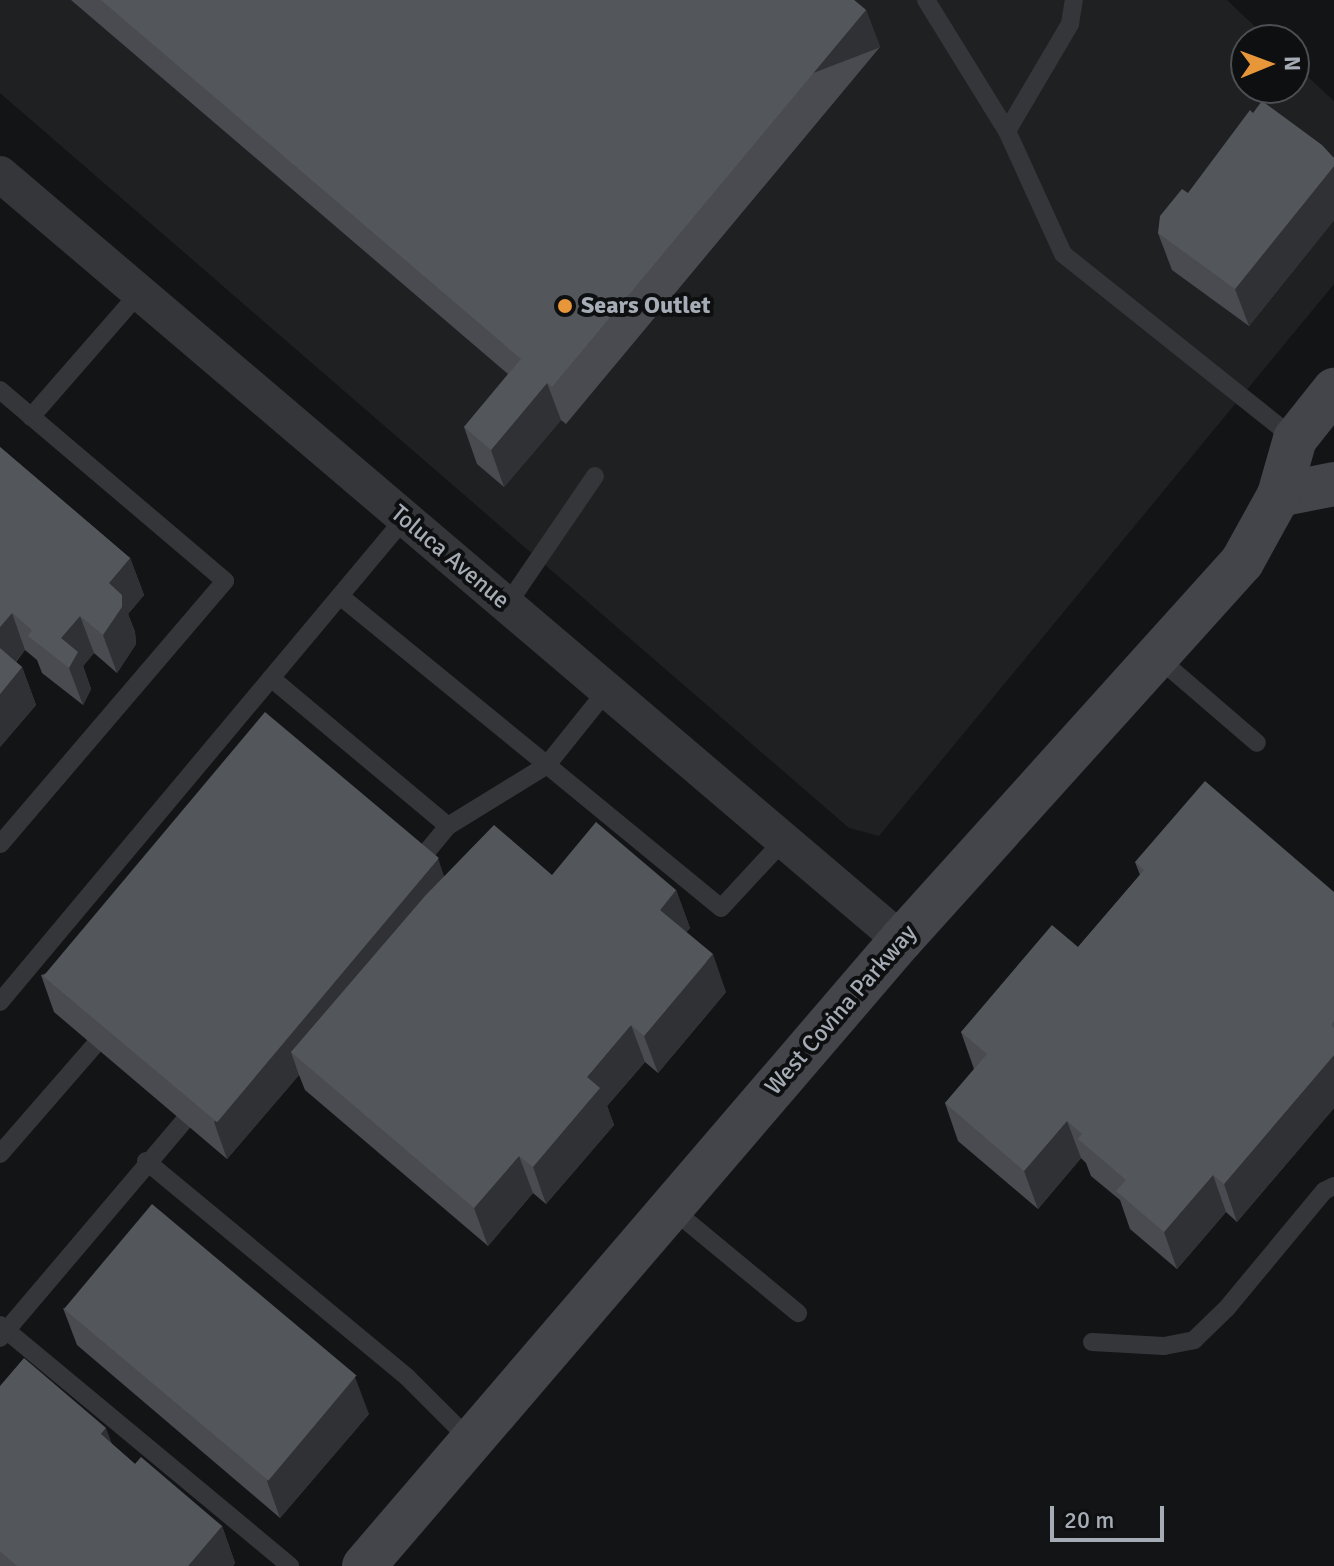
<!DOCTYPE html>
<html>
<head>
<meta charset="utf-8">
<style>
	body { margin:0 }
	#map { position:relative; width:1334px; height:1566px; overflow:hidden; background:#131415; font-family:Signika,sans-serif }
	div>[style] { position:absolute }
	.built>* { inset:0; background:#1f2022 }
	.lane>* { height:18px; margin:-9px; padding:0 9px; transform-origin:9px; border-radius:9px; background:#35363a }
	.street>* { height:36px; margin:-18px; padding:0 18px; transform-origin:18px; border-radius:18px; background:#35363a }
	.secondary>* { height:44px; margin:-22px; padding:0 22px; transform-origin:22px; border-radius:22px; background:#43454a }
	.wall>* { inset:0; background:#494b50 }
	.shaded-wall>* { inset:0; background:#2f3134; transform-origin:0 0 }
	.building>* { inset:0; background:#53565b; transform-origin:0 0 }
	.dots>* { width:22px; height:22px; translate:-50% -50%; box-sizing:border-box; border:4px solid #0e0f10; border-radius:50% }
	span { translate:-50% -50%; white-space:nowrap; text-align:center; line-height:1.15; -webkit-text-stroke:8px #0e0f10; paint-order:stroke }
	.poi-label { font-size:24px; color:#a6acb5; font-weight:700 }
	.left { translate:0 -50%; text-align:left }
	.street-label { font-size:24px; color:#a6acb5 }
	.north { position:absolute; left:1230px; top:24px; width:80px; height:80px; box-sizing:border-box; background:#0e0f10; border:2px solid #4b4e52; border-radius:50%; rotate:89deg; font-size:22px; font-weight:700; line-height:32px; text-align:center; color:#a6acb5 }
	.north::after { content:''; display:block; margin:auto; width:28px; height:36px; background:#e79639; clip-path:polygon(50% 0,100% 100%,50% 72%,0 100%) }
	.scale { position:absolute; left:1050px; top:1506px; width:114px; height:36px; box-sizing:border-box; border:4px solid #a6acb5; border-top:0; padding-left:10px; font-size:24px; line-height:28px; white-space:nowrap; color:#a6acb5; -webkit-text-stroke:6px #0e0f10; paint-order:stroke }
</style>
</head>
<body>
<div id="map">
	<div class="built">
		<div style="clip-path:polygon(0 0,1227px 0,1269px 40px,1246px 40px,1246px 88px,1294px 88px,1294px 64px,1334px 101px,1334px 284px,879px 836px,849px 828px,0 93px)"></div>
	</div>
	<div class="lane">
		<div style="left:926px;top:0;width:154px;rotate:58.3deg"></div>
		<div style="left:1007px;top:131px;width:135px;rotate:65.5deg"></div>
		<div style="left:1063px;top:254px;width:297px;rotate:38.6deg"></div>
		<div style="left:1007px;top:131px;width:124px;rotate:-59.5deg"></div>
		<div style="left:1070px;top:24px;width:24px;rotate:-81deg"></div>
		<div style="left:0;top:390px;width:295px;rotate:40.3deg"></div>
		<div style="left:225px;top:581px;width:346px;rotate:130.5deg"></div>
		<div style="left:31px;top:417px;width:164px;rotate:-48.9deg"></div>
		<div style="left:340px;top:596px;width:267px;rotate:39.2deg"></div>
		<div style="left:547px;top:765px;width:96px;rotate:-51.3deg"></div>
		<div style="left:507px;top:605px;width:156px;rotate:-55.7deg"></div>
		<div style="left:1156px;top:656px;width:133px;rotate:40.7deg"></div>
		<div style="left:271px;top:678px;width:231px;rotate:39.9deg"></div>
		<div style="left:448px;top:826px;width:116px;rotate:-31.6deg"></div>
		<div style="left:547px;top:765px;width:225px;rotate:39.4deg"></div>
		<div style="left:721px;top:908px;width:93px;rotate:-47.2deg"></div>
		<div style="left:415px;top:866px;width:52px;rotate:-50.5deg"></div>
		<div style="left:0;top:1002px;width:631px;rotate:-50.08deg"></div>
		<div style="left:0;top:1154px;width:143px;rotate:-49deg"></div>
		<div style="left:146px;top:1161px;width:339px;rotate:39.6deg"></div>
		<div style="left:407px;top:1377px;width:91px;rotate:45deg"></div>
		<div style="left:671px;top:1208px;width:165px;rotate:39.6deg"></div>
		<div style="left:0;top:1325px;width:377px;rotate:39.7deg"></div>
		<div style="left:0;top:1338px;width:283px;rotate:-49.7deg"></div>
		<div style="left:1092px;top:1342px;width:72px;rotate:3.2deg"></div>
		<div style="left:1164px;top:1346px;width:31px;rotate:-11deg"></div>
		<div style="left:1194px;top:1340px;width:46px;rotate:-44.1deg"></div>
		<div style="left:1227px;top:1308px;width:152px;rotate:-50.3deg"></div>
		<div style="left:1324px;top:1191px;width:11px;rotate:-27deg"></div>
	</div>
	<div class="street">
		<div style="left:0;top:174px;width:1183px;rotate:40.37deg"></div>
	</div>
	<div class="secondary">
		<div style="left:1279px;top:495px;width:56px;rotate:-11.3deg"></div>
		<div style="left:364px;top:1566px;width:825px;rotate:-49.38deg"></div>
		<div style="left:901px;top:940px;width:509px;rotate:-47.95deg"></div>
		<div style="left:1242px;top:562px;width:77px;rotate:-61.1deg"></div>
		<div style="left:1279px;top:495px;width:58px;rotate:-74.1deg"></div>
		<div style="left:1295px;top:439px;width:63px;rotate:-51.5deg"></div>
	</div>
	<div class="wall">
		<div style="clip-path:polygon(71px 0,854px 0,866px 10px,880px 47px,566px 424px,561px 420px,504px 487px,477px 464px,464px 427px,508px 374px)"></div>
		<div style="clip-path:polygon(1253px 113px,1334px 158px,1334px 220px,1249px 326px,1172px 270px,1158px 233px)"></div>
		<div style="clip-path:polygon(0 447px,130px 558px,144px 595px,128px 614px,135px 632px,136px 644px,117px 673px,94px 653px,83px 666px,91px 689px,83px 705px,42px 673px,37px 660px,25px 650px,16px 662px,22px 667px,36px 705px,0 747px)"></div>
		<div style="clip-path:polygon(438px 859px,444px 877px,552px 875px,676px 890px,690px 928px,686px 932px,726px 992px,658px 1073px,645px 1062px,607px 1106px,614px 1125px,546px 1204px,533px 1193px,488px 1246px,305px 1090px,299px 1075px,227px 1159px,54px 1012px,41px 975px)"></div>
		<div style="clip-path:polygon(1135px 862px,1334px 892px,1334px 1108px,1237px 1222px,1226px 1212px,1177px 1269px,1130px 1229px,1120px 1200px,1091px 1176px,1086px 1163px,1081px 1158px,1038px 1209px,958px 1141px,945px 1103px,974px 1069px,961px 1032px,1078px 947px,1140px 875px)"></div>
		<div style="clip-path:polygon(63px 1308px,369px 1414px,280px 1518px,77px 1345px)"></div>
		<div style="clip-path:polygon(0 1386px,112px 1444px,135px 1464px,222px 1526px,235px 1563px,233px 1566px,0 1566px)"></div>
	</div>
	<div class="shaded-wall">
		<div style="left:866px;top:10px;width:40px;height:491px;rotate:69deg"></div>
		<div style="clip-path:polygon(1334px 166px,1334px 220px,1249px 326px,1235px 289px)"></div>
		<div style="clip-path:polygon(547px 383px,561px 420px,504px 487px,491px 450px)"></div>
		<div style="clip-path:polygon(130px 558px,144px 595px,128px 614px,135px 632px,136px 644px,117px 673px,103px 635px,109px 583px)"></div>
		<div style="clip-path:polygon(12px 613px,25px 650px,3px 677px,0 668px,0 627px)"></div>
		<div style="clip-path:polygon(80px 616px,94px 653px,83px 666px,91px 689px,83px 705px,69px 668px,61px 638px)"></div>
		<div style="clip-path:polygon(22px 667px,36px 705px,0 747px,0 694px)"></div>
		<div style="clip-path:polygon(438px 859px,451px 897px,291px 1052px,299px 1075px,227px 1159px,214px 1122px)"></div>
		<div style="clip-path:polygon(676px 890px,690px 928px,674px 947px,660px 910px)"></div>
		<div style="clip-path:polygon(713px 954px,726px 992px,658px 1073px,644px 1036px)"></div>
		<div style="clip-path:polygon(631px 1025px,645px 1062px,607px 1106px,614px 1125px,546px 1204px,533px 1167px,587px 1077px)"></div>
		<div style="clip-path:polygon(1334px 1055px,1334px 1108px,1237px 1222px,1224px 1184px)"></div>
		<div style="clip-path:polygon(1067px 1121px,1081px 1158px,1038px 1209px,1024px 1171px)"></div>
		<div style="clip-path:polygon(519px 1156px,533px 1193px,488px 1246px,474px 1208px)"></div>
		<div style="clip-path:polygon(1213px 1175px,1226px 1212px,1177px 1269px,1164px 1232px)"></div>
		<div style="clip-path:polygon(355px 1377px,369px 1414px,280px 1518px,267px 1481px)"></div>
		<div style="clip-path:polygon(106px 1428px,120px 1465px,101px 1434px)"></div>
		<div style="clip-path:polygon(222px 1526px,235px 1563px,233px 1566px,188px 1566px)"></div>
	</div>
	<div class="building">
		<div style="clip-path:polygon(101px 0,854px 0,866px 10px,552px 387px,547px 383px,491px 450px,464px 427px,521px 359px)"></div>
		<div style="clip-path:polygon(1262px 101px,1322px 145px,1334px 158px,1334px 166px,1235px 289px,1158px 233px,1160px 216px,1182px 189px,1188px 193px,1250px 110px,1253px 113px)"></div>
		<div style="clip-path:polygon(0 447px,130px 558px,109px 583px,122px 595px,122px 607px,103px 635px,80px 616px,61px 638px,78px 652px,69px 668px,28px 636px,32px 630px,12px 613px,0 627px)"></div>
		<div style="clip-path:polygon(0 648px,22px 667px,0 694px)"></div>
		<div style="left:265px;top:712px;width:227px;height:345px;rotate:40deg"></div>
		<div style="clip-path:polygon(1205px 781px,1334px 892px,1334px 1021px,1331px 1025px,1334px 1028px,1334px 1055px,1224px 1184px,1213px 1175px,1164px 1232px,1116px 1191px,1126px 1180px,1078px 1139px,1082px 1134px,1067px 1121px,1024px 1171px,945px 1103px,987px 1054px,961px 1032px,1052px 925px,1078px 947px,1144px 870px,1135px 862px)"></div>
		<div style="clip-path:polygon(596px 822px,676px 890px,660px 910px,713px 954px,644px 1036px,631px 1025px,587px 1077px,600px 1088px,533px 1167px,519px 1156px,474px 1208px,291px 1052px,425px 896px,494px 825px,552px 875px)"></div>
		<div style="left:152px;top:1204px;width:267px;height:137px;rotate:40deg"></div>
		<div style="clip-path:polygon(24px 1358px,106px 1428px,101px 1434px,135px 1464px,141px 1457px,222px 1526px,188px 1566px,17px 1566px,0 1551px,0 1386px)"></div>
	</div>
	<div class="dots">
		<div style="left:565px;top:306px;background:#e79639"></div>
	</div>
	<div class="poi-label">
		<span class="left" style="left:581px;top:306px">Sears Outlet</span>
	</div>
	<div class="street-label">
		<span style="left:450px;top:557px;rotate:40deg">Toluca Avenue</span>
		<span style="left:841px;top:1010px;rotate:-49deg">West Covina Parkway</span>
	</div>
	<div class="north">N</div>
	<div class="scale">20 m</div>
</div>
</body>
</html>
